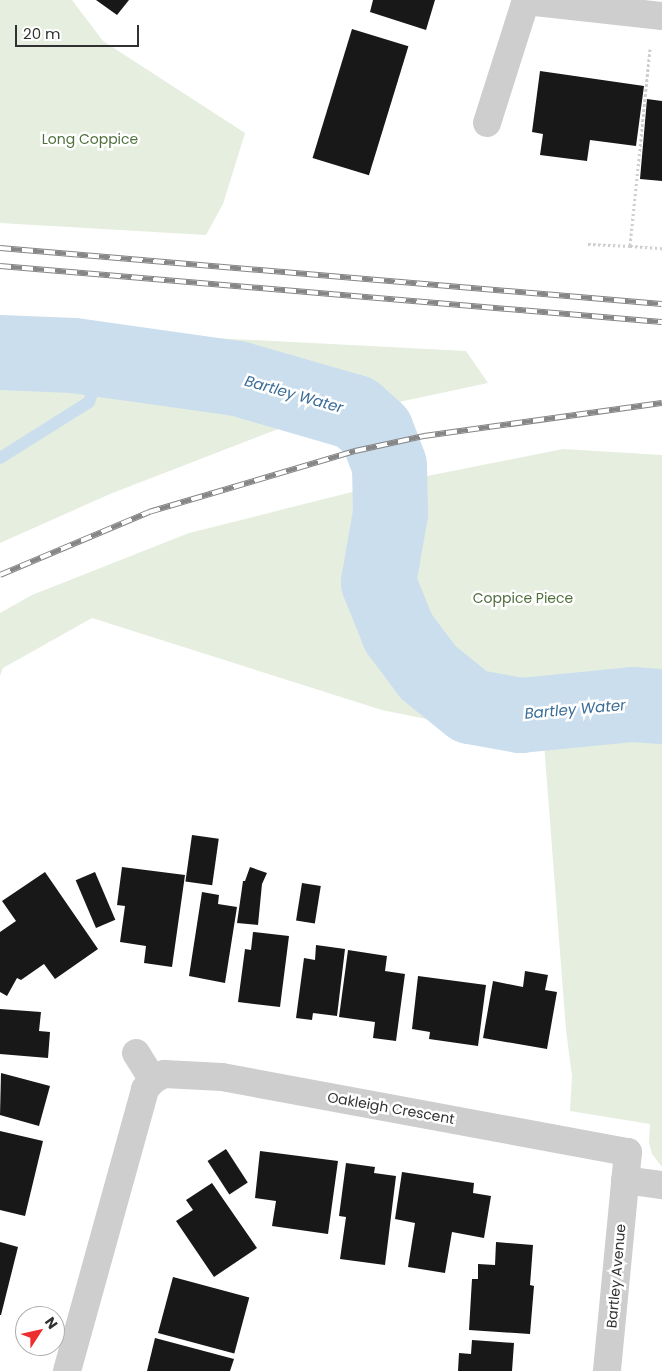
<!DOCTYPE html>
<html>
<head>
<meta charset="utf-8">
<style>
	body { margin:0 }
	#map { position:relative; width:662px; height:1371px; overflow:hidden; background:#fff; font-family:Poppins,sans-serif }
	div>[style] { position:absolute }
	.green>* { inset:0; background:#e6eedf }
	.stream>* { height:12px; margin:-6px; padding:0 6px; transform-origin:6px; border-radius:6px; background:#cadeee }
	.river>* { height:75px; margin:-37.5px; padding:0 37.5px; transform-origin:37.5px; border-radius:37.5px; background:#cadeee }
	.building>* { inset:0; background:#181818; transform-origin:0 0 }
	.path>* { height:3px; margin-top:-1.5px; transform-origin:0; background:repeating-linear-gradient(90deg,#cecece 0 2.5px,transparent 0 5px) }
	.minor>* { height:28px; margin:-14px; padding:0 14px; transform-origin:14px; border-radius:14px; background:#cecece }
	.rail>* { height:5.5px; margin-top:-2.75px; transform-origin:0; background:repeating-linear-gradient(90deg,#fff 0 11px,#868686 0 22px); box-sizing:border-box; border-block:1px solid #868686 }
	span { translate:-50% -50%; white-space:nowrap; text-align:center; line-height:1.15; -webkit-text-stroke:5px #fff; paint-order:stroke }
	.park-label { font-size:14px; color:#506f3c }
	.street-label { font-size:14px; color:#313131 }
	.water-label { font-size:15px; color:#3a6d97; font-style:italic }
	.north { position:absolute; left:15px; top:1306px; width:50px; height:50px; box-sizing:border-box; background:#fff; border:1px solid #adadad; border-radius:50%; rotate:55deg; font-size:14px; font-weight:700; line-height:20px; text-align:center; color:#313131 }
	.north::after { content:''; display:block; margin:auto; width:18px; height:22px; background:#ec2e2f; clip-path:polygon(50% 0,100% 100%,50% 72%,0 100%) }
	.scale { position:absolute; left:15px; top:25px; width:124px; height:22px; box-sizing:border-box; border:2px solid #313131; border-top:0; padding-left:6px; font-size:15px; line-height:18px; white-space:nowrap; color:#313131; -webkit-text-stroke:4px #fff; paint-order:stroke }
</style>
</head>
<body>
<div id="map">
	<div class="green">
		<div style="clip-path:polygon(0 0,72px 0,103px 41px,245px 133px,223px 204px,206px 235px,0 223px)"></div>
		<div style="clip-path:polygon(0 327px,466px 351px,488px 383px,286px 426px,110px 494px,0 543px)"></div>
		<div style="clip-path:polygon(563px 449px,662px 455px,662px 1167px,652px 1154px,649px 1143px,650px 1124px,570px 1111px,572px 1076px,566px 1030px,544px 743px,382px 710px,92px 618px,3px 668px,0 676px,0 613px,32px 595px,189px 533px,372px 487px)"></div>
	</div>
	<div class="stream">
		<div style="left:0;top:458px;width:105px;rotate:-32.2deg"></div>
		<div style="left:89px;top:402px;width:45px;rotate:-70.3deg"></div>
	</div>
	<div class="river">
		<div style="left:0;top:352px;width:73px;rotate:2.4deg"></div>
		<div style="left:73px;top:355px;width:166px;rotate:8deg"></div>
		<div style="left:237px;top:378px;width:123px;rotate:16.1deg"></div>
		<div style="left:355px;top:412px;width:28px;rotate:42deg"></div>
		<div style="left:376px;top:431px;width:36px;rotate:69deg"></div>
		<div style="left:389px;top:465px;width:48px;rotate:88.8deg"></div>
		<div style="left:390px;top:513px;width:70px;rotate:99.9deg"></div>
		<div style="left:378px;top:582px;width:54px;rotate:68.2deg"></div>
		<div style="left:398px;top:632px;width:50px;rotate:53.1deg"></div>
		<div style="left:428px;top:672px;width:54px;rotate:39deg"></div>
		<div style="left:470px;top:706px;width:51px;rotate:10.2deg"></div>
		<div style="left:520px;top:715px;width:113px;rotate:-5.6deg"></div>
		<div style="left:632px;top:704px;width:30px;rotate:4deg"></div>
	</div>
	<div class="building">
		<div style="clip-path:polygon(96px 0,129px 0,117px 15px)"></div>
		<div style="clip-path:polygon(373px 0,435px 0,426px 30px,370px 12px)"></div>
		<div style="left:352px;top:29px;width:59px;height:135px;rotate:17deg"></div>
		<div style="clip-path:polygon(540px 71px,644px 86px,636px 146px,590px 140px,587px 161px,540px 155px,543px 134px,532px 132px)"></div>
		<div style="clip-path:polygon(647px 99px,662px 101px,662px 181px,640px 179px)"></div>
		<div style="left:192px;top:835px;width:27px;height:47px;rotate:8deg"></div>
		<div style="clip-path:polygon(122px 867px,185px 875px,172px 967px,144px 963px,146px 946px,120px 942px,125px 906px,117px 905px)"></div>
		<div style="clip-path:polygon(250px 867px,267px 873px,262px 884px,258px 925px,237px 923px,243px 881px,245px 881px)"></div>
		<div style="clip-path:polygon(45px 872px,98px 949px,55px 979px,44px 964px,21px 980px,17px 978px,7px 996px,0 992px,0 932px,16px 921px,2px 901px)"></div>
		<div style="left:95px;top:872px;width:52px;height:21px;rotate:67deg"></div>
		<div style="left:302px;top:883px;width:19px;height:38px;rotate:9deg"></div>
		<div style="clip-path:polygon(202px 892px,219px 895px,218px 904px,237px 907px,225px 983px,189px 976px)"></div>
		<div style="clip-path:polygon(253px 932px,289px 936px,280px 1007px,238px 1002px,245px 949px,251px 950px)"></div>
		<div style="clip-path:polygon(316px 945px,345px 949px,337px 1016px,313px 1013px,312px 1020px,296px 1018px,304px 958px,315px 960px)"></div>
		<div style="clip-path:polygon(348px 950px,387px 956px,385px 971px,405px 974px,396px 1041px,373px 1038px,375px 1022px,339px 1017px)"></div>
		<div style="clip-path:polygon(525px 971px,548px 975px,545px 990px,557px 992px,547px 1049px,483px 1038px,493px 981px,523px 987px)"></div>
		<div style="clip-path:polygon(418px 976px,486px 985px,478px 1046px,429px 1039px,430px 1032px,412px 1029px)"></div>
		<div style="clip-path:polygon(0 1009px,41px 1012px,39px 1031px,50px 1032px,48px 1058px,0 1054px)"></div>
		<div style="clip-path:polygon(1px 1073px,50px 1086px,39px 1126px,0 1115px)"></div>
		<div style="clip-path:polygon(0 1131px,43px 1141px,25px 1216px,0 1210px)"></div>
		<div style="left:226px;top:1149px;width:40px;height:22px;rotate:57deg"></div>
		<div style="clip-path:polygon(260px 1151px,338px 1161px,328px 1234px,272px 1226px,276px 1201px,255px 1198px)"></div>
		<div style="clip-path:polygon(346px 1163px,375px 1167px,374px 1173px,396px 1176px,385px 1265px,340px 1259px,346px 1217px,339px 1216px)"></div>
		<div style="clip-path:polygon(402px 1172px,474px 1183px,473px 1193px,491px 1196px,484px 1238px,452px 1232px,445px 1273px,408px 1267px,415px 1223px,395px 1219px)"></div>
		<div style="clip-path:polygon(212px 1183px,257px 1248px,214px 1277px,176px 1221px,193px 1210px,186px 1200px)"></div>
		<div style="clip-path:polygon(0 1242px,18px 1247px,1px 1315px,0 1315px)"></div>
		<div style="clip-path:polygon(496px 1242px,533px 1245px,530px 1285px,534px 1286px,530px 1334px,469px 1330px,472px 1279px,478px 1279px,478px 1264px,495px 1265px)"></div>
		<div style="left:173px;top:1277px;width:79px;height:58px;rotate:15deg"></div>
		<div style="clip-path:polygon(155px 1338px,234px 1359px,230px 1371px,147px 1371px)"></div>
		<div style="clip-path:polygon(472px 1340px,514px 1343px,512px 1371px,458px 1371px,459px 1353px,471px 1354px)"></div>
	</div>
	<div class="path">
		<div style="left:650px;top:49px;width:198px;rotate:95.8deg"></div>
		<div style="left:630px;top:246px;width:32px;rotate:4deg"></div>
		<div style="left:588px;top:244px;width:42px;rotate:2.7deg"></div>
	</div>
	<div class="minor">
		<div style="left:526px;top:1px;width:137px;rotate:6.3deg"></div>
		<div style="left:487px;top:123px;width:129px;rotate:-72.4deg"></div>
		<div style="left:136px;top:1053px;width:32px;rotate:58deg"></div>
		<div style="left:625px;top:1180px;width:37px;rotate:8deg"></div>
		<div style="left:67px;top:1371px;width:293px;rotate:-74.5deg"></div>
		<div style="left:145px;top:1089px;width:12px;rotate:-48deg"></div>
		<div style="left:153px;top:1080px;width:13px;rotate:-29deg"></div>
		<div style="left:164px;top:1074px;width:58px;rotate:3deg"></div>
		<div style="left:222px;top:1077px;width:413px;rotate:10.5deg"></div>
		<div style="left:628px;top:1152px;width:220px;rotate:95.5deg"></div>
	</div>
	<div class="rail">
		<div style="left:0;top:248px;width:664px;rotate:4.84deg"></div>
		<div style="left:0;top:266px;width:664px;rotate:4.84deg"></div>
		<div style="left:0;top:575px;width:162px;rotate:-22.9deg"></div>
		<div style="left:149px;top:512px;width:215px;rotate:-16.5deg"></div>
		<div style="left:355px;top:451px;width:71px;rotate:-12.3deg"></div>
		<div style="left:424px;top:436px;width:240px;rotate:-7.9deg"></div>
	</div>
	<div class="park-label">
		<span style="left:90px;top:139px">Long Coppice</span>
		<span style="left:523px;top:598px">Coppice Piece</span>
	</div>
	<div class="street-label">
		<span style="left:391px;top:1108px;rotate:10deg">Oakleigh Crescent</span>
		<span style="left:616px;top:1276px;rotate:-85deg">Bartley Avenue</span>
	</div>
	<div class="water-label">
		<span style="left:294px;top:394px;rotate:16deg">Bartley Water</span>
		<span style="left:575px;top:709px;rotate:-5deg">Bartley Water</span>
	</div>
	<div class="north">N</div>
	<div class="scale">20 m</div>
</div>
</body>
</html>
